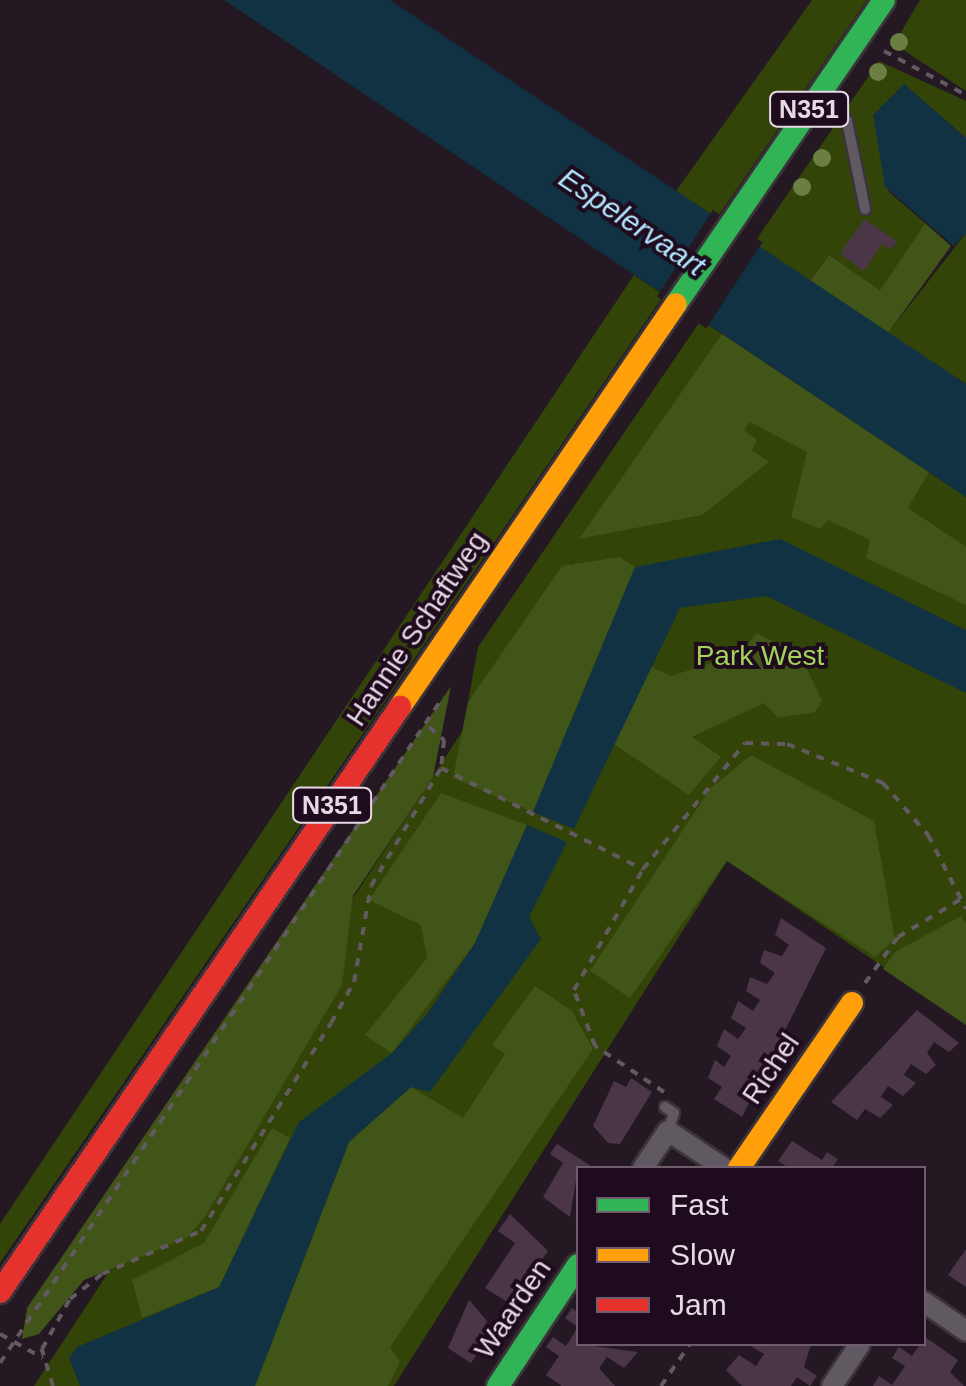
<!DOCTYPE html>
<html>
<head>
<meta charset="utf-8">
<style>
	body { margin:0 }
	#map { position:relative; width:966px; height:1386px; overflow:hidden; background:#241823; font-family:Helvetica,sans-serif }
	div>[style] { position:absolute }
	.green>* { inset:0; background:#324408 }
	.forest>* { inset:0; background:#405517 }
	.water>* { inset:0; background:#113242 }
	.pier>* { inset:0; background:#241823; transform-origin:0 0 }
	.building>* { inset:0; background:#4a3646 }
	.path>* { height:4px; margin-top:-2px; transform-origin:0; background:repeating-linear-gradient(90deg,#625961 0 8px,transparent 0 16px) }
	.roads { filter:drop-shadow(2px 0 #3c333b) drop-shadow(-2px 0 #3c333b) drop-shadow(0 2px #3c333b) drop-shadow(0 -2px #3c333b) }
	.lane>* { height:10px; margin:-5px; padding:0 5px; transform-origin:5px; border-radius:5px; background:#615961 }
	.street>* { height:20px; margin:-10px; padding:0 10px; transform-origin:10px; border-radius:10px; background:#615961 }
	.fast>* { height:22px; margin:-11px; padding:0 11px; transform-origin:11px; border-radius:11px; background:#30b455 }
	.slow>* { height:22px; margin:-11px; padding:0 11px; transform-origin:11px; border-radius:11px; background:#ff9f0a }
	.jam>* { height:22px; margin:-11px; padding:0 11px; transform-origin:11px; border-radius:11px; background:#e5322d }
	.trees>* { width:18px; height:18px; margin:-9px; border-radius:50%; background:#6a7f41 }
	span { translate:-50% -50%; white-space:nowrap; text-align:center; line-height:1.15; -webkit-text-stroke:8px #1e0b1d; paint-order:stroke }
	.shield-label span { padding:2px 8px; background:#1e0b1d; border:2px solid; border-radius:8px; -webkit-text-stroke-width:0 }
	.shield-label { font-size:25px; color:#e8d9e6; font-weight:700 }
	.street-label { font-size:28px; color:#e8d9e6 }
	.park-label { font-size:28px; color:#a4d35a }
	.water-label { font-size:30px; color:#b1e4fe; font-style:italic }
	.legend { position:absolute; left:576px; top:1166px; width:350px; height:180px; box-sizing:border-box; background:#1e0b1d; border:2px solid #6f5d6d; margin:0; padding:12px 18px; list-style:none; font-size:30px; color:#e8d9e6 }
	.legend li { display:flex; align-items:center; gap:20px; height:50px }
	.legend b { width:50px; border:2px solid #6f5d6d }
</style>
</head>
<body>
<div id="map">
	<div class="green">
		<div style="clip-path:polygon(812px 0,867px 0,717px 218px,676px 191px)"></div>
		<div style="clip-path:polygon(920px 0,966px 0,966px 91px,894px 44px)"></div>
		<div style="clip-path:polygon(879px 61px,966px 101px,966px 138px,904px 84px,888px 191px,925px 223px,880px 290px,829px 255px,810px 281px,754px 243px)"></div>
		<div style="clip-path:polygon(966px 233px,966px 384px,888px 333px)"></div>
		<div style="clip-path:polygon(634px 275px,664px 295px,0 1263px,0 1224px)"></div>
		<div style="clip-path:polygon(701px 320px,966px 497px,966px 1023px,727px 861px,394px 1386px,34px 1386px,575px 559px,468px 702px,478px 647px)"></div>
	</div>
	<div class="forest">
		<div style="clip-path:polygon(925px 223px,951px 246px,888px 333px,810px 281px,829px 255px,880px 290px)"></div>
		<div style="clip-path:polygon(722px 334px,929px 472px,908px 508px,966px 547px,966px 605px,866px 558px,870px 540px,828px 520px,820px 529px,791px 517px,807px 452px,750px 422px,744px 430px,757px 440px,752px 450px,769px 462px,702px 515px,579px 539px)"></div>
		<div style="clip-path:polygon(620px 557px,635px 567px,533px 812px,453px 778px,468px 702px,562px 566px)"></div>
		<div style="clip-path:polygon(757px 633px,801px 656px,822px 701px,815px 712px,778px 718px,764px 703px,692px 737px,721px 757px,689px 795px,614px 744px,650px 666px,671px 676px,740px 654px)"></div>
		<div style="clip-path:polygon(451px 686px,433px 777px,353px 896px,342px 985px,206px 1215px,188px 1237px,84px 1280px,39px 1334px,22px 1339px,27px 1308px)"></div>
		<div style="clip-path:polygon(751px 755px,874px 821px,895px 939px,875px 957px,727px 861px,630px 998px,590px 971px,710px 789px)"></div>
		<div style="clip-path:polygon(441px 793px,527px 825px,475px 943px,392px 1053px,365px 1035px,427px 958px,421px 925px,369px 900px)"></div>
		<div style="clip-path:polygon(961px 916px,966px 923px,966px 1025px,883px 969px,895px 952px)"></div>
		<div style="clip-path:polygon(535px 986px,572px 1011px,593px 1049px,390px 1347px,400px 1362px,388px 1386px,255px 1386px,349px 1142px,411px 1087px,463px 1118px,505px 1054px,492px 1045px)"></div>
		<div style="clip-path:polygon(272px 1128px,290px 1138px,219px 1287px,142px 1318px,132px 1280px,204px 1243px)"></div>
	</div>
	<div class="water">
		<div style="clip-path:polygon(224px 0,390px 0,966px 384px,966px 497px)"></div>
		<div style="clip-path:polygon(904px 84px,966px 138px,966px 233px,954px 246px,885px 187px,873px 115px)"></div>
		<div style="clip-path:polygon(780px 539px,966px 630px,966px 693px,766px 596px,680px 608px,574px 829px,533px 812px,635px 567px)"></div>
		<div style="clip-path:polygon(527px 825px,567px 842px,529px 917px,541px 939px,430px 1092px,411px 1087px,349px 1142px,255px 1386px,80px 1386px,69px 1358px,77px 1347px,219px 1287px,299px 1122px,392px 1053px,427px 1014px,475px 943px)"></div>
	</div>
	<div class="pier">
		<div style="left:713px;top:210px;width:59px;height:103px;rotate:33deg"></div>
	</div>
	<div class="building">
		<div style="clip-path:polygon(864px 219px,897px 241px,891px 250px,882px 244px,864px 271px,840px 254px)"></div>
		<div style="clip-path:polygon(781px 918px,826px 948px,742px 1117px,714px 1099px,722px 1087px,708px 1078px,715px 1060px,724px 1067px,731px 1056px,717px 1046px,724px 1029px,738px 1039px,746px 1028px,731px 1018px,738px 1001px,753px 1011px,760px 1000px,746px 991px,750px 977px,767px 984px,775px 973px,760px 963px,764px 950px,782px 956px,789px 945px,775px 935px)"></div>
		<div style="clip-path:polygon(917px 1010px,959px 1043px,949px 1052px,934px 1042px,927px 1053px,936px 1065px,926px 1074px,911px 1064px,904px 1075px,916px 1083px,903px 1096px,888px 1086px,881px 1097px,893px 1105px,880px 1118px,865px 1109px,857px 1120px,831px 1102px)"></div>
		<div style="clip-path:polygon(631px 1078px,652px 1092px,620px 1144px,608px 1143px,593px 1126px,614px 1081px,626px 1087px)"></div>
		<div style="clip-path:polygon(792px 1141px,822px 1160px,827px 1152px,838px 1159px,832px 1168px,789px 1168px,778px 1161px)"></div>
		<div style="clip-path:polygon(557px 1144px,594px 1168px,578px 1168px,570px 1217px,543px 1197px,563px 1163px,550px 1154px)"></div>
		<div style="clip-path:polygon(510px 1214px,548px 1251px,512px 1305px,485px 1288px,515px 1243px,498px 1231px)"></div>
		<div style="clip-path:polygon(966px 1249px,966px 1287px,948px 1275px)"></div>
		<div style="clip-path:polygon(469px 1300px,494px 1329px,471px 1363px,448px 1348px)"></div>
		<div style="clip-path:polygon(572px 1308px,578px 1313px,578px 1344px,638px 1352px,624px 1368px,607px 1357px,599px 1368px,615px 1386px,562px 1386px,546px 1375px,559px 1356px,546px 1347px,553px 1337px,566px 1346px,578px 1327px,565px 1318px)"></div>
		<div style="clip-path:polygon(925px 1337px,958px 1360px,950px 1372px,964px 1386px,873px 1386px,879px 1376px,892px 1385px,905px 1366px,892px 1358px,899px 1347px,912px 1356px)"></div>
		<div style="clip-path:polygon(747px 1344px,811px 1344px,804px 1367px,817px 1376px,810px 1386px,797px 1377px,791px 1386px,742px 1386px,726px 1370px,739px 1355px,756px 1366px,764px 1354px)"></div>
	</div>
	<div class="path">
		<div style="left:884px;top:51px;width:93px;rotate:28.2deg"></div>
		<div style="left:429px;top:727px;width:20px;rotate:41deg"></div>
		<div style="left:444px;top:740px;width:28px;rotate:96deg"></div>
		<div style="left:865px;top:983px;width:57px;rotate:-54.3deg"></div>
		<div style="left:898px;top:937px;width:74px;rotate:-31.1deg"></div>
		<div style="left:664px;top:1092px;width:83px;rotate:-146.3deg"></div>
		<div style="left:595px;top:1046px;width:60px;rotate:-110.6deg"></div>
		<div style="left:574px;top:990px;width:139px;rotate:-60.3deg"></div>
		<div style="left:643px;top:869px;width:162px;rotate:-51deg"></div>
		<div style="left:745px;top:743px;width:42px;rotate:1.4deg"></div>
		<div style="left:787px;top:744px;width:104px;rotate:22.1deg"></div>
		<div style="left:883px;top:783px;width:69px;rotate:49.1deg"></div>
		<div style="left:928px;top:835px;width:83px;rotate:62.8deg"></div>
		<div style="left:0;top:1334px;width:49px;rotate:29.2deg"></div>
		<div style="left:0;top:1363px;width:800px;rotate:-56.37deg"></div>
		<div style="left:53px;top:1386px;width:39px;rotate:-107deg"></div>
		<div style="left:42px;top:1349px;width:57px;rotate:-60.8deg"></div>
		<div style="left:70px;top:1299px;width:41px;rotate:-38deg"></div>
		<div style="left:102px;top:1274px;width:108px;rotate:-23.5deg"></div>
		<div style="left:201px;top:1231px;width:245px;rotate:-58deg"></div>
		<div style="left:331px;top:1023px;width:47px;rotate:-60.7deg"></div>
		<div style="left:354px;top:982px;width:97px;rotate:-80deg"></div>
		<div style="left:371px;top:886px;width:137px;rotate:-59.3deg"></div>
		<div style="left:441px;top:768px;width:226px;rotate:26.6deg"></div>
		<div style="left:661px;top:1386px;width:51px;rotate:-55.4deg"></div>
	</div>
	<div class="roads">
		<div class="lane">
			<div style="left:823px;top:100px;width:32px;rotate:41deg"></div>
			<div style="left:847px;top:121px;width:90px;rotate:78.4deg"></div>
			<div style="left:665px;top:1107px;width:11px;rotate:34deg"></div>
			<div style="left:674px;top:1113px;width:19px;rotate:108deg"></div>
		</div>
		<div class="street">
			<div style="left:643px;top:1168px;width:45px;rotate:-56deg"></div>
			<div style="left:668px;top:1131px;width:67px;rotate:33.5deg"></div>
			<div style="left:924px;top:1302px;width:51px;rotate:34.6deg"></div>
			<div style="left:832px;top:1386px;width:50px;rotate:-56.3deg"></div>
		</div>
		<div class="fast">
			<div style="left:676px;top:304px;width:368px;rotate:-55.6deg"></div>
			<div style="left:498px;top:1386px;width:145px;rotate:-56.5deg"></div>
		</div>
		<div class="slow">
			<div style="left:400px;top:707px;width:488px;rotate:-55.6deg"></div>
			<div style="left:739px;top:1168px;width:200px;rotate:-55.6deg"></div>
		</div>
		<div class="jam">
			<div style="left:0;top:1292px;width:709px;rotate:-55.64deg"></div>
		</div>
	</div>
	<div class="trees">
		<div style="left:899px;top:42px"></div>
		<div style="left:878px;top:72px"></div>
		<div style="left:822px;top:158px"></div>
		<div style="left:802px;top:187px"></div>
	</div>
	<div class="shield-label">
		<span style="left:809px;top:109px">N351</span>
		<span style="left:332px;top:805px">N351</span>
	</div>
	<div class="street-label">
		<span style="left:417px;top:629px;rotate:-56deg">Hannie Schaftweg</span>
		<span style="left:771px;top:1069px;rotate:-56deg">Richel</span>
		<span style="left:513px;top:1309px;rotate:-56deg">Waarden</span>
	</div>
	<div class="park-label">
		<span style="left:760px;top:656px">Park West</span>
	</div>
	<div class="water-label">
		<span style="left:632px;top:222px;rotate:34deg">Espelervaart</span>
	</div>
	<ul class="legend">
	<li><b style="height:12px;background:#30b455"></b>Fast</li>
	<li><b style="height:12px;background:#ff9f0a"></b>Slow</li>
	<li><b style="height:12px;background:#e5322d"></b>Jam</li>
	</ul>
</div>
</body>
</html>
